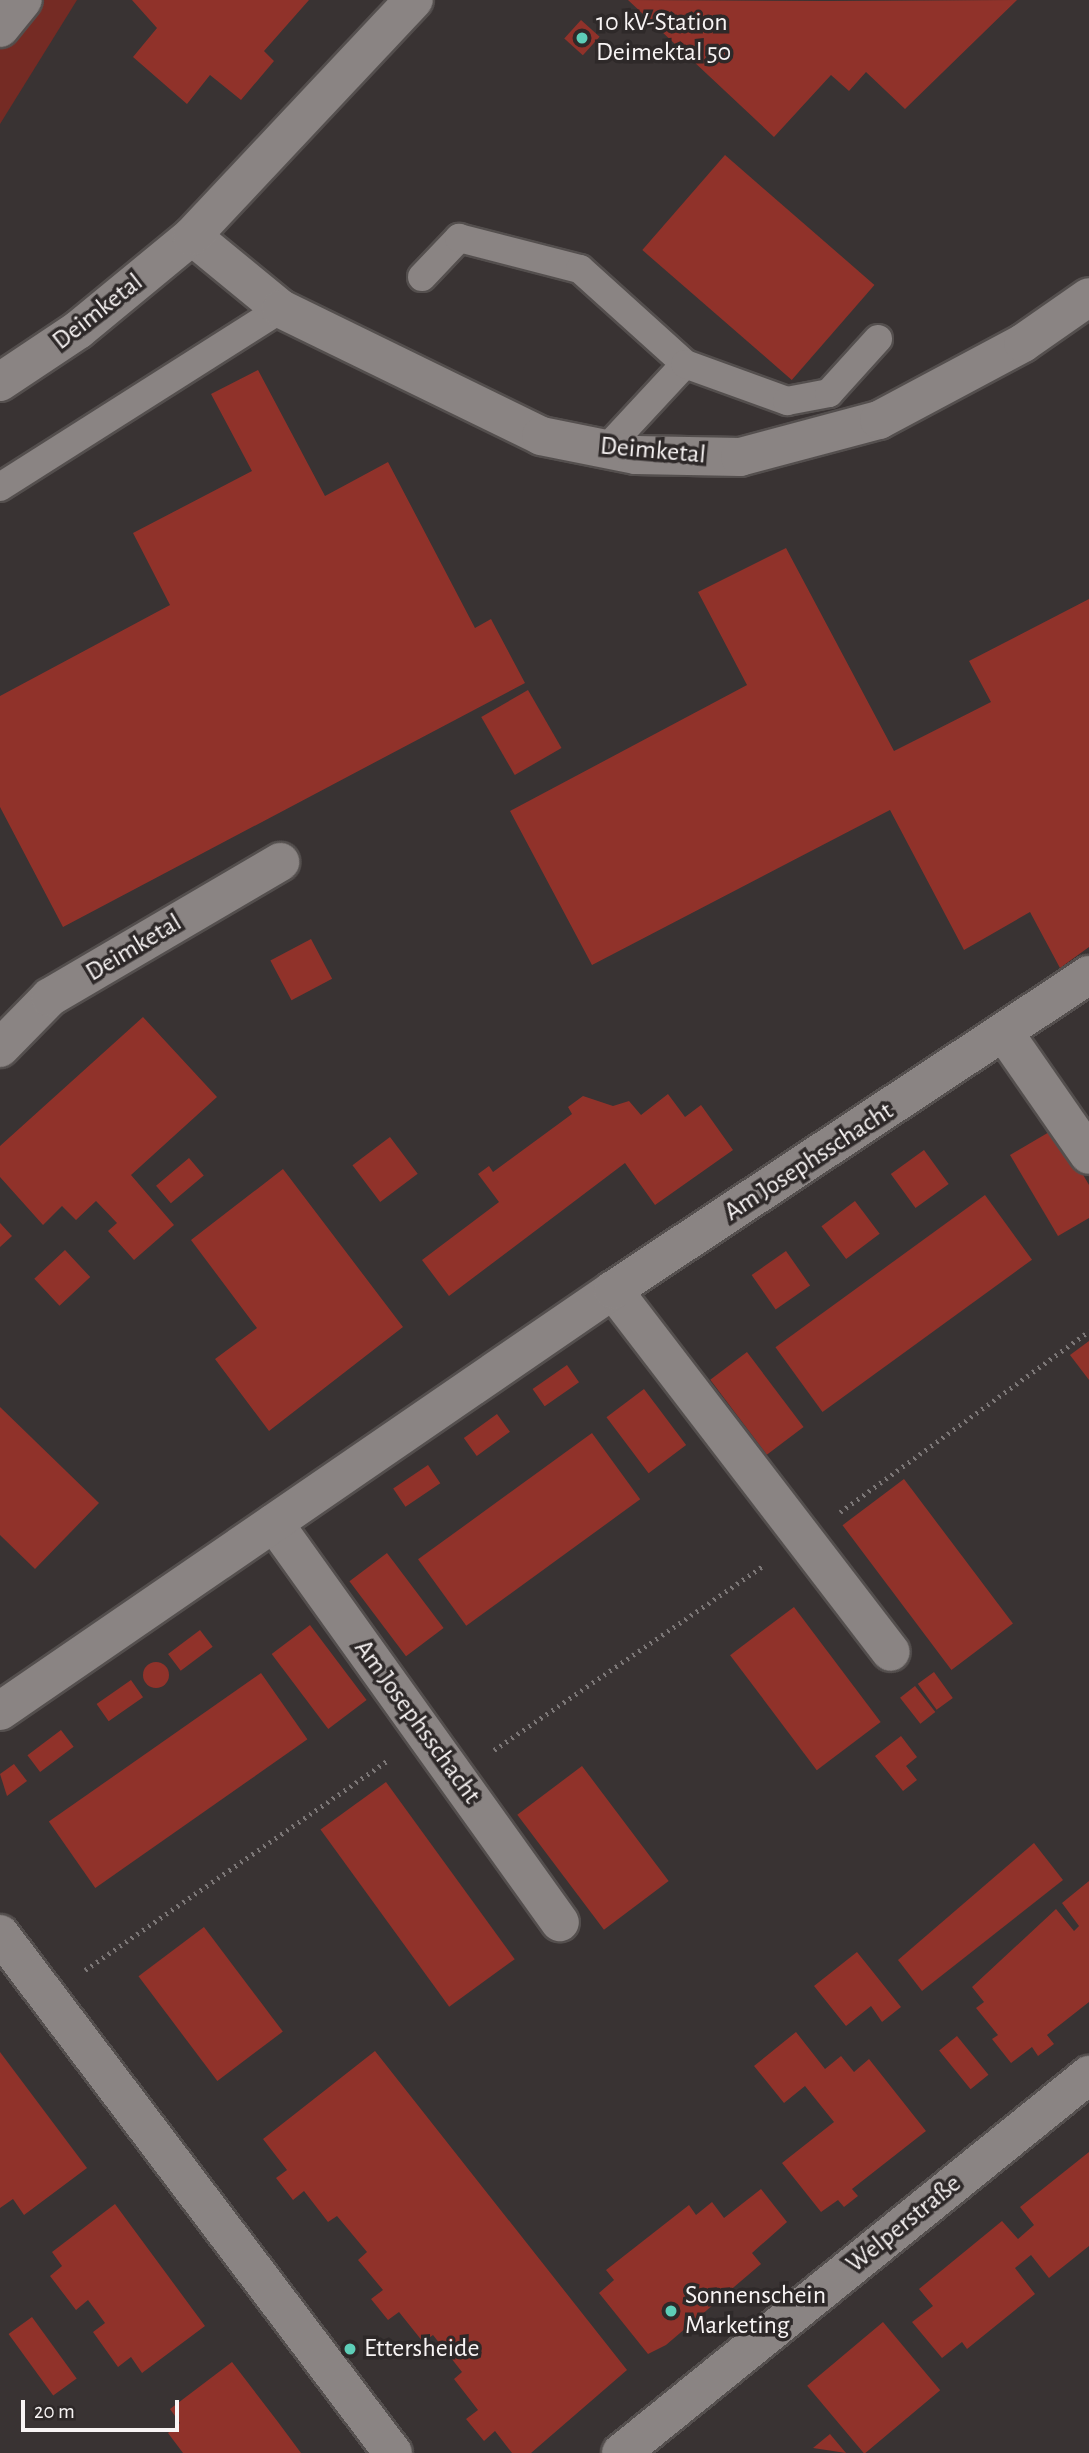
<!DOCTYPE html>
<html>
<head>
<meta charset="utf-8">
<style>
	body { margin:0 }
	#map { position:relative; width:1089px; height:2453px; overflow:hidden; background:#393333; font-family:"Alegreya Sans",sans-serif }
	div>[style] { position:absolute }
	.green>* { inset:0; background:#752b24 }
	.building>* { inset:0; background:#90322a; transform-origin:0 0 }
	.round { border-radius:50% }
	.path>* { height:4.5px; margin-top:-2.25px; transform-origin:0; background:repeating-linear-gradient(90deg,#7c7777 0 2px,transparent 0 7px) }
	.roads { filter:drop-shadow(2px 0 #544f4e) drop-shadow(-2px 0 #544f4e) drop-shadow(0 2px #544f4e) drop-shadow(0 -2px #544f4e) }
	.lane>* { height:28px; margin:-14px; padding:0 14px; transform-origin:14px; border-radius:14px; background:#8a8483 }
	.street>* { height:38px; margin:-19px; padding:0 19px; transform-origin:19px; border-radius:19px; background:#8a8483 }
	.dots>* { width:19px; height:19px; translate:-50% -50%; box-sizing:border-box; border:4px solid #2e2929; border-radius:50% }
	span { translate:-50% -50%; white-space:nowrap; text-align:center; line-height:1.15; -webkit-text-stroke:7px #2e2929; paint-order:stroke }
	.poi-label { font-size:26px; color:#f8f4f4 }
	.left { translate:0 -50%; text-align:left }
	.street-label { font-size:26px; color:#f8f4f4 }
	.scale { position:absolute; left:21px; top:2400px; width:158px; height:32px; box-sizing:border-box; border:4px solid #f8f4f4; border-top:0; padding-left:9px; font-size:21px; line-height:24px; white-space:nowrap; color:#f8f4f4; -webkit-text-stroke:5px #2e2929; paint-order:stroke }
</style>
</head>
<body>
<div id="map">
	<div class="green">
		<div style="clip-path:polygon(0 0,77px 0,0 124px)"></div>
	</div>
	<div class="building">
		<div style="clip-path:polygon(132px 0,309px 0,264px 51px,274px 61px,241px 100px,210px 75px,187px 104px,133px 57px,157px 28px)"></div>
		<div style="clip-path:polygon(628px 0,827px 1px,1017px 0,905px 109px,866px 72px,849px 91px,831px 75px,774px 137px)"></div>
		<div style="left:581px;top:20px;width:25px;height:25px;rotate:42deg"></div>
		<div style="left:725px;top:155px;width:198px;height:126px;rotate:41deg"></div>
		<div style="clip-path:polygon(258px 370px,325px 496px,388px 462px,475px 628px,491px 619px,525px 683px,63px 927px,0 807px,0 696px,170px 605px,133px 533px,252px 471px,211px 394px)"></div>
		<div style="clip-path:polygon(786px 548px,894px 751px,991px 702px,969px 661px,1089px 599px,1089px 947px,1060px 968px,1030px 912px,964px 950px,890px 810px,592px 965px,510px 811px,747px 685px,698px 592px)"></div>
		<div style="left:528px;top:690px;width:67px;height:54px;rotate:60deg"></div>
		<div style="left:311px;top:939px;width:45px;height:46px;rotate:62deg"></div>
		<div style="clip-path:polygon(143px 1017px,217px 1097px,131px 1175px,174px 1225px,134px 1260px,108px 1231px,117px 1223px,96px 1201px,76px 1220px,62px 1206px,43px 1225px,0 1177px,0 1146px)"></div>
		<div style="clip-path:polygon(668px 1094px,685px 1117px,701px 1105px,733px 1150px,655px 1205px,625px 1163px,449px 1296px,422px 1260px,499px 1202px,478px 1174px,489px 1166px,493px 1172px,572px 1114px,568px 1107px,583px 1096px,613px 1106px,629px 1101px,641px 1115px)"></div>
		<div style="clip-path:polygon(1056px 1128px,1089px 1185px,1089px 1218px,1058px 1236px,1010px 1155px)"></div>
		<div style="left:390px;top:1137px;width:46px;height:47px;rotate:53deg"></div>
		<div style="left:924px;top:1150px;width:42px;height:41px;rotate:54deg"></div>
		<div style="left:189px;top:1158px;width:23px;height:43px;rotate:50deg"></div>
		<div style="clip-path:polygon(283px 1169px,403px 1327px,269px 1431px,215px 1359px,257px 1328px,191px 1240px)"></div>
		<div style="left:985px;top:1195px;width:80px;height:259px;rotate:54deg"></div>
		<div style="left:855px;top:1201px;width:41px;height:42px;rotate:53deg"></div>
		<div style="clip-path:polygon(0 1223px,12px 1236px,0 1247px)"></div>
		<div style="left:65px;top:1250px;width:37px;height:42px;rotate:47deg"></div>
		<div style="left:786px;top:1251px;width:42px;height:42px;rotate:55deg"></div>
		<div style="clip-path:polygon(1089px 1341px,1089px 1380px,1070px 1355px)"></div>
		<div style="left:747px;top:1352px;width:94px;height:46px;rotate:53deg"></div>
		<div style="left:567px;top:1365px;width:21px;height:42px;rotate:55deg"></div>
		<div style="left:644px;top:1389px;width:70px;height:47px;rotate:53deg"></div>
		<div style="clip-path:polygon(0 1407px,99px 1503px,35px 1569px,0 1535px)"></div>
		<div style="left:497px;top:1414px;width:22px;height:41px;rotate:54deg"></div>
		<div style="left:592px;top:1433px;width:82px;height:215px;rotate:54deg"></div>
		<div style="left:428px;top:1465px;width:22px;height:42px;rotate:56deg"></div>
		<div style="left:904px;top:1479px;width:181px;height:77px;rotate:53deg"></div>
		<div style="left:387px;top:1553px;width:94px;height:47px;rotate:53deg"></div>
		<div style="left:794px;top:1607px;width:144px;height:80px;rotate:53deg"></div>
		<div style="left:310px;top:1625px;width:94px;height:48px;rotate:53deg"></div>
		<div style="left:200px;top:1630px;width:21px;height:40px;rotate:53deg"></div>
		<div class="round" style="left:143px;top:1662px;width:26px;height:26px"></div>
		<div style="left:934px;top:1672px;width:32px;height:20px;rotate:54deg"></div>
		<div style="left:261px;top:1673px;width:81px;height:259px;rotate:55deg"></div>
		<div style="left:131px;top:1680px;width:21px;height:42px;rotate:55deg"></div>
		<div style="left:915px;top:1686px;width:33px;height:19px;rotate:52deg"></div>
		<div style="left:61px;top:1730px;width:21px;height:42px;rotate:53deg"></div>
		<div style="clip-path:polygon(901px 1736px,917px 1757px,906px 1766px,917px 1780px,903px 1791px,875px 1756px)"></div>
		<div style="clip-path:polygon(14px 1764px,27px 1781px,7px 1796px,0 1774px)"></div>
		<div style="left:582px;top:1766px;width:144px;height:81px;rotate:53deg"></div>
		<div style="left:386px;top:1782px;width:219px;height:81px;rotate:54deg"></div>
		<div style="clip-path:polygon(1034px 1843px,1063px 1880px,922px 1991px,898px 1960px)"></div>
		<div style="clip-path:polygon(1089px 1881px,1089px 2002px,1047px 2035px,1054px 2044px,1038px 2056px,1032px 2047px,1011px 2063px,992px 2039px,998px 2035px,976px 2008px,984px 2002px,972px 1987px,1056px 1909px,1074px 1931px,1079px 1926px,1062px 1903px)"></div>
		<div style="left:204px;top:1927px;width:131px;height:82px;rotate:53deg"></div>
		<div style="clip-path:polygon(857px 1952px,901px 2007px,882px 2022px,871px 2006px,846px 2026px,814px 1986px)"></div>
		<div style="clip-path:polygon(796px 2032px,825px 2069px,841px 2056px,854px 2072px,869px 2059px,926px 2131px,852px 2189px,858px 2196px,844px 2207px,838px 2200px,821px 2212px,782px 2163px,834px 2122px,805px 2086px,784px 2103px,754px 2066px)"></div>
		<div style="left:957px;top:2036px;width:50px;height:23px;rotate:51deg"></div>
		<div style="clip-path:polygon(375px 2051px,627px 2370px,531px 2453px,512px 2453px,495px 2431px,484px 2441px,466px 2419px,478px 2410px,454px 2379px,462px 2372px,433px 2335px,423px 2342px,399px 2312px,388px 2320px,371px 2299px,383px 2290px,358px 2260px,367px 2252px,337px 2216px,328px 2222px,304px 2191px,293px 2200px,276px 2178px,287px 2170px,263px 2139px)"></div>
		<div style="clip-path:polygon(0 2052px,87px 2168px,24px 2215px,13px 2199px,0 2208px)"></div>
		<div style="clip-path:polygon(1089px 2152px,1089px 2246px,1049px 2278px,1031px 2255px,1015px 2268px,1035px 2294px,967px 2349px,962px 2342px,942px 2358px,912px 2322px,933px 2306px,919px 2289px,1002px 2221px,1018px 2239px,1034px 2225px,1020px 2207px)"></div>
		<div style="clip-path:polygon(761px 2189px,787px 2222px,752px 2253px,761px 2264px,666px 2345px,648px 2354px,599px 2293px,614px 2280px,606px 2270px,689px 2205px,696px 2215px,712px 2202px,724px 2218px)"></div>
		<div style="clip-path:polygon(115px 2204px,205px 2326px,142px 2373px,131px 2357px,118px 2367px,93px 2332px,105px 2323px,97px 2312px,88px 2300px,76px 2310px,50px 2276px,62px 2266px,52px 2252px)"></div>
		<div style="left:32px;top:2317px;width:76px;height:29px;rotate:54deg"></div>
		<div style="left:883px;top:2322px;width:89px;height:99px;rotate:50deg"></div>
		<div style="clip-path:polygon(232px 2362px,278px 2422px,301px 2453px,183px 2453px,168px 2433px,180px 2423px,170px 2409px)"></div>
		<div style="clip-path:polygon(830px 2434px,846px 2453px,813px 2448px)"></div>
	</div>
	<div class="path">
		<div style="left:840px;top:1512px;width:308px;rotate:-36deg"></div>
		<div style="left:494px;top:1750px;width:327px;rotate:-34.4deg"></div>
		<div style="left:85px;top:1970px;width:369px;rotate:-34.7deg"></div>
	</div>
	<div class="roads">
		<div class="lane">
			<div style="left:422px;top:277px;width:54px;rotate:-46.5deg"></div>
			<div style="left:459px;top:238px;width:125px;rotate:14.4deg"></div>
			<div style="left:580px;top:269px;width:142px;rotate:42.1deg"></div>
			<div style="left:606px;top:449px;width:116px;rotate:-47.1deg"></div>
			<div style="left:685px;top:364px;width:109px;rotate:19.9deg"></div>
			<div style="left:787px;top:401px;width:43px;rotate:-10.8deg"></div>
			<div style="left:829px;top:393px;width:73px;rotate:-47.8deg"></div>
			<div style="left:0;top:487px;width:333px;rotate:-32.4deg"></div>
		</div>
		<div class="street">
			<div style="left:0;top:28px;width:36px;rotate:-51deg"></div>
			<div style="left:192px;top:236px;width:115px;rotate:39.4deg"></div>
			<div style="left:281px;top:309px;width:289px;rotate:26deg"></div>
			<div style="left:541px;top:436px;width:97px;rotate:11.3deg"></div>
			<div style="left:636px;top:455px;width:104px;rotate:1.1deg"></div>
			<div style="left:740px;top:457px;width:144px;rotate:-14.9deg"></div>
			<div style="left:879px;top:420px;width:163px;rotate:-28.1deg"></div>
			<div style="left:1023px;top:343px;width:80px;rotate:-34.9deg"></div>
			<div style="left:0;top:382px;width:94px;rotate:-33.7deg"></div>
			<div style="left:78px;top:330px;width:148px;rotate:-39.5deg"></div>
			<div style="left:192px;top:236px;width:324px;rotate:-46.8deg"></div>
			<div style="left:1005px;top:1034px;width:147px;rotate:55.2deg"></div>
			<div style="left:0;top:1048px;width:71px;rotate:-45.6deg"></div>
			<div style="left:50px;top:997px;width:267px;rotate:-30.4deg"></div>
			<div style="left:613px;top:1290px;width:456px;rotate:52.5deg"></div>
			<div style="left:274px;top:1523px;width:491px;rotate:54.4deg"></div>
			<div style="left:0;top:1711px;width:744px;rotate:-34.48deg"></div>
			<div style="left:613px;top:1290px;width:571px;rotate:-33.5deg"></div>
			<div style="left:0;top:1934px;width:651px;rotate:52.87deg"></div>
			<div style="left:621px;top:2453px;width:602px;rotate:-38.93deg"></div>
		</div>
	</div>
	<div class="dots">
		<div style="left:582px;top:38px;background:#5eceb8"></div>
		<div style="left:671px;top:2311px;background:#5eceb8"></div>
		<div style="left:350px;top:2349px;background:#5eceb8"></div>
	</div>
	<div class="poi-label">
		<span class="left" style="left:596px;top:38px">10 kV-Station<br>Deimektal 50</span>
		<span class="left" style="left:685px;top:2311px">Sonnenschein<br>Marketing</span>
		<span class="left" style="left:364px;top:2349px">Ettersheide</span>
	</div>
	<div class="street-label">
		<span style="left:98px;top:312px;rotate:-38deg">Deimketal</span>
		<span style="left:653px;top:451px;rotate:5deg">Deimketal</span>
		<span style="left:134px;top:948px;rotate:-31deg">Deimketal</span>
		<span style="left:809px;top:1162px;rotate:-33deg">Am Josephsschacht</span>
		<span style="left:417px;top:1722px;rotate:54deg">Am Josephsschacht</span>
		<span style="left:904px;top:2224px;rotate:-39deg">Welperstraße</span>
	</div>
	<div class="scale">20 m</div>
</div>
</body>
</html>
